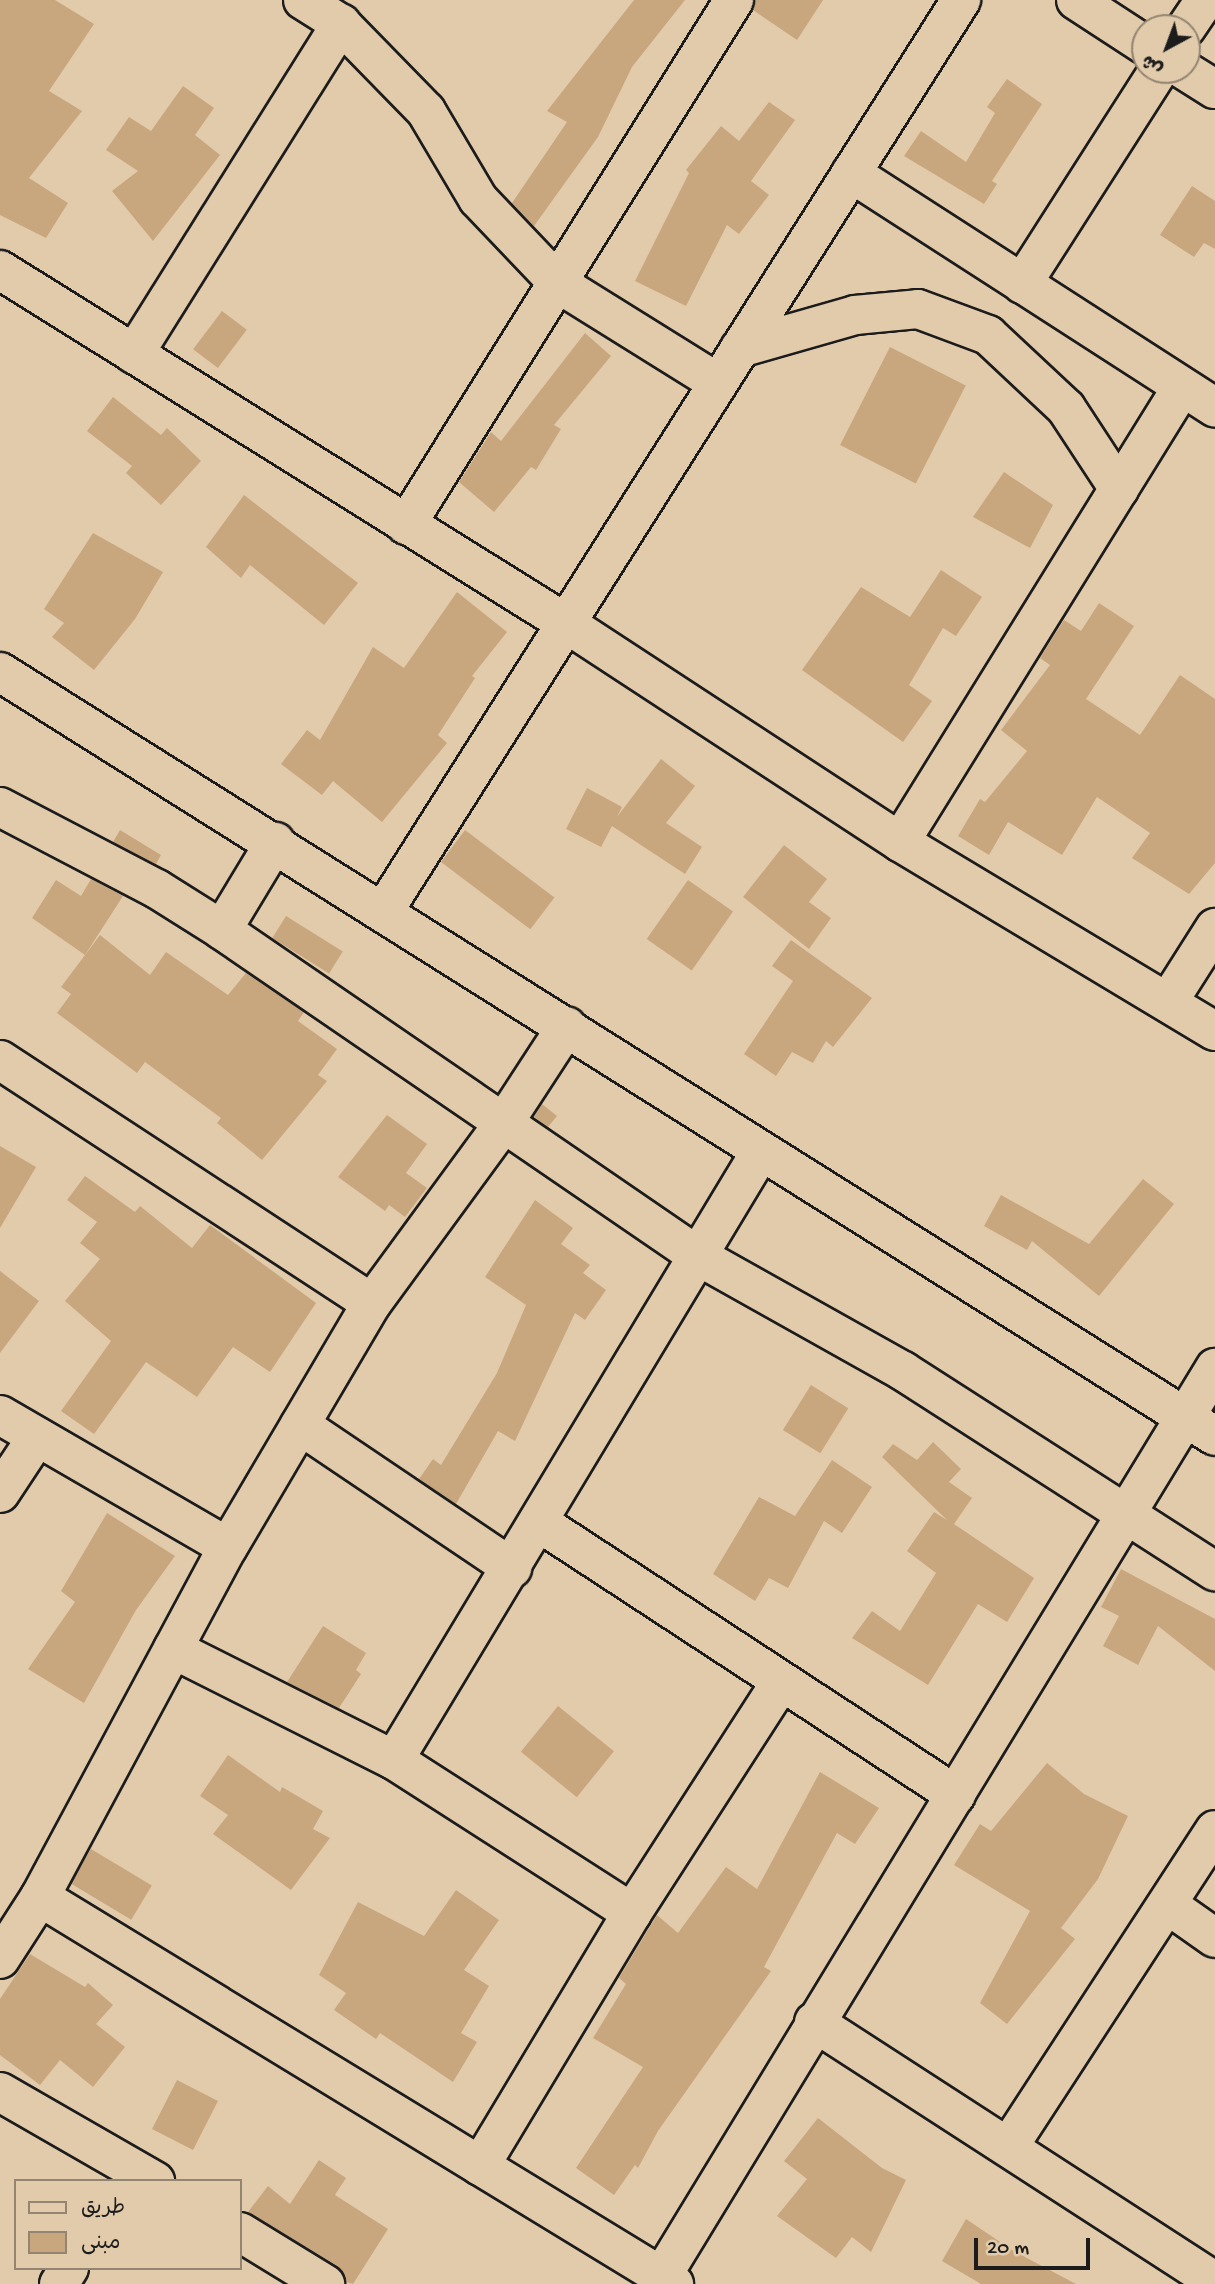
<!DOCTYPE html>
<html>
<head>
<meta charset="utf-8">
<style>
	body { margin:0 }
	#map { position:relative; width:1215px; height:2284px; overflow:hidden; background:#e2cbab; font-family:"Gochi Hand","Playpen Sans Arabic",sans-serif }
	div>[style] { position:absolute }
	.building>* { inset:0; background:#c9a77e; transform-origin:0 0 }
	.roads { filter:drop-shadow(2px 0 #1c1c1c) drop-shadow(-2px 0 #1c1c1c) drop-shadow(0 2px #1c1c1c) drop-shadow(0 -2px #1c1c1c) }
	.minor>* { height:38px; margin:-19px; padding:0 19px; transform-origin:19px; border-radius:19px; background:#e2cbab }
	.tertiary>* { height:38px; margin:-19px; padding:0 19px; transform-origin:19px; border-radius:19px; background:#e2cbab }
	span { translate:-50% -50%; white-space:nowrap; text-align:center; line-height:1.15; -webkit-text-stroke:6px #e2cbab; paint-order:stroke }
	.legend { position:absolute; left:14px; top:2179px; width:228px; height:91px; box-sizing:border-box; background:#e2cbab; border:2px solid #938572; margin:0; padding:9px 12px; list-style:none; font-size:21px; color:#1c1c1c }
	.legend li { display:flex; align-items:center; gap:14px; height:35px }
	.legend b { width:35px; border:2px solid #938572 }
	.north { position:absolute; left:1131px; top:14px; width:70px; height:70px; box-sizing:border-box; background:#e2cbab; border:2px solid #938572; border-radius:50%; rotate:221deg; font-size:19px; font-weight:700; line-height:28px; text-align:center; color:#1c1c1c }
	.north::after { content:''; display:block; margin:auto; width:24px; height:32px; background:#1c1c1c; clip-path:polygon(50% 0,100% 100%,50% 72%,0 100%) }
	.scale { position:absolute; left:974px; top:2238px; width:116px; height:32px; box-sizing:border-box; border:4px solid #1c1c1c; border-top:0; padding-left:9px; font-size:21px; line-height:24px; white-space:nowrap; color:#1c1c1c; -webkit-text-stroke:5px #e2cbab; paint-order:stroke }
</style>
</head>
<body>
<div id="map">
	<div class="building">
		<div style="clip-path:polygon(0 0,55px 0,94px 24px,49px 91px,82px 111px,29px 178px,68px 203px,46px 238px,0 215px)"></div>
		<div style="clip-path:polygon(634px 0,685px 0,632px 67px,598px 137px,534px 226px,512px 203px,567px 122px,547px 111px)"></div>
		<div style="clip-path:polygon(756px 0,823px 0,797px 40px,753px 10px)"></div>
		<div style="clip-path:polygon(1007px 79px,1042px 104px,992px 181px,997px 184px,984px 204px,904px 156px,921px 131px,966px 162px,995px 113px,987px 107px)"></div>
		<div style="clip-path:polygon(183px 86px,214px 108px,195px 135px,220px 155px,153px 241px,112px 191px,138px 171px,106px 150px,129px 117px,151px 131px)"></div>
		<div style="clip-path:polygon(769px 102px,795px 120px,751px 181px,769px 195px,739px 234px,727px 225px,686px 306px,635px 281px,689px 173px,686px 170px,721px 126px,739px 141px)"></div>
		<div style="clip-path:polygon(1192px 186px,1215px 201px,1215px 249px,1204px 243px,1194px 257px,1160px 235px)"></div>
		<div style="left:222px;top:311px;width:31px;height:48px;rotate:37deg"></div>
		<div style="clip-path:polygon(585px 333px,611px 356px,554px 425px,561px 429px,536px 470px,531px 467px,494px 512px,459px 482px,491px 432px,501px 441px)"></div>
		<div style="left:890px;top:347px;width:85px;height:110px;rotate:27deg"></div>
		<div style="clip-path:polygon(113px 397px,161px 435px,167px 428px,201px 461px,161px 505px,126px 473px,132px 466px,87px 431px)"></div>
		<div style="clip-path:polygon(1004px 472px,1053px 505px,1030px 548px,973px 517px)"></div>
		<div style="clip-path:polygon(244px 495px,358px 583px,324px 625px,250px 565px,241px 578px,206px 547px)"></div>
		<div style="clip-path:polygon(93px 533px,163px 572px,135px 619px,94px 670px,52px 637px,64px 623px,44px 609px)"></div>
		<div style="clip-path:polygon(941px 570px,982px 597px,956px 636px,943px 628px,909px 685px,932px 701px,903px 742px,802px 670px,861px 587px,910px 617px)"></div>
		<div style="clip-path:polygon(457px 592px,507px 632px,472px 676px,475px 678px,438px 735px,447px 743px,382px 822px,333px 781px,322px 795px,281px 764px,307px 730px,320px 740px,373px 647px,404px 668px)"></div>
		<div style="clip-path:polygon(1099px 603px,1134px 626px,1086px 699px,1140px 735px,1180px 675px,1215px 699px,1215px 863px,1189px 894px,1132px 858px,1150px 833px,1097px 797px,1062px 855px,1008px 822px,989px 855px,958px 836px,980px 799px,985px 802px,1027px 751px,1001px 730px,1050px 665px,1040px 658px,1064px 620px,1081px 631px)"></div>
		<div style="clip-path:polygon(661px 759px,695px 786px,666px 823px,702px 847px,685px 874px,612px 826px,601px 847px,566px 829px,587px 788px,622px 807px,617px 817px)"></div>
		<div style="clip-path:polygon(120px 830px,161px 855px,156px 864px,113px 842px)"></div>
		<div style="left:465px;top:830px;width:112px;height:40px;rotate:37deg"></div>
		<div style="clip-path:polygon(784px 845px,827px 879px,809px 902px,831px 918px,809px 949px,743px 897px)"></div>
		<div style="clip-path:polygon(91px 879px,123px 896px,85px 955px,32px 918px,56px 880px,81px 896px)"></div>
		<div style="left:688px;top:880px;width:55px;height:72px;rotate:35deg"></div>
		<div style="left:286px;top:916px;width:67px;height:26px;rotate:32deg"></div>
		<div style="clip-path:polygon(100px 935px,150px 975px,166px 952px,228px 995px,246px 973px,304px 1012px,298px 1021px,337px 1049px,318px 1075px,327px 1081px,262px 1160px,217px 1123px,221px 1118px,145px 1062px,137px 1073px,57px 1013px,71px 994px,61px 987px)"></div>
		<div style="clip-path:polygon(791px 940px,872px 998px,833px 1047px,826px 1041px,813px 1063px,792px 1052px,776px 1076px,744px 1054px,793px 981px,772px 966px)"></div>
		<div style="clip-path:polygon(542px 1104px,557px 1116px,548px 1127px,534px 1117px)"></div>
		<div style="clip-path:polygon(387px 1115px,427px 1144px,406px 1173px,427px 1188px,405px 1217px,389px 1205px,385px 1211px,338px 1177px)"></div>
		<div style="clip-path:polygon(0 1146px,36px 1167px,0 1228px)"></div>
		<div style="clip-path:polygon(85px 1176px,135px 1212px,140px 1206px,192px 1248px,210px 1225px,316px 1303px,270px 1372px,233px 1347px,197px 1397px,146px 1362px,94px 1434px,61px 1411px,111px 1341px,65px 1301px,100px 1259px,80px 1243px,97px 1222px,67px 1200px)"></div>
		<div style="clip-path:polygon(1143px 1179px,1174px 1204px,1099px 1296px,1032px 1241px,1027px 1250px,984px 1226px,1001px 1195px,1089px 1244px)"></div>
		<div style="clip-path:polygon(535px 1200px,573px 1228px,561px 1244px,590px 1265px,583px 1273px,606px 1290px,585px 1320px,575px 1313px,515px 1441px,498px 1431px,456px 1504px,419px 1479px,433px 1459px,441px 1465px,497px 1373px,526px 1305px,485px 1277px)"></div>
		<div style="clip-path:polygon(0 1271px,39px 1301px,0 1353px)"></div>
		<div style="left:811px;top:1385px;width:44px;height:53px;rotate:32deg"></div>
		<div style="clip-path:polygon(933px 1442px,961px 1469px,949px 1482px,972px 1498px,954px 1524px,1034px 1578px,1007px 1622px,978px 1604px,928px 1685px,852px 1638px,872px 1611px,900px 1631px,936px 1573px,907px 1551px,934px 1512px,947px 1520px,882px 1457px,893px 1444px,917px 1460px)"></div>
		<div style="clip-path:polygon(832px 1460px,872px 1487px,842px 1533px,824px 1521px,788px 1588px,769px 1578px,755px 1601px,713px 1574px,759px 1497px,795px 1516px)"></div>
		<div style="clip-path:polygon(107px 1513px,175px 1556px,136px 1610px,84px 1703px,28px 1669px,75px 1602px,61px 1591px)"></div>
		<div style="clip-path:polygon(1121px 1569px,1215px 1619px,1215px 1671px,1158px 1626px,1138px 1665px,1103px 1646px,1119px 1616px,1101px 1607px)"></div>
		<div style="clip-path:polygon(323px 1626px,366px 1653px,356px 1670px,361px 1674px,339px 1708px,287px 1682px)"></div>
		<div style="left:558px;top:1706px;width:72px;height:59px;rotate:39deg"></div>
		<div style="clip-path:polygon(228px 1755px,280px 1792px,282px 1787px,323px 1811px,313px 1829px,330px 1838px,291px 1890px,213px 1834px,228px 1815px,200px 1796px)"></div>
		<div style="clip-path:polygon(1047px 1763px,1084px 1794px,1128px 1816px,1098px 1879px,1061px 1928px,1075px 1939px,1007px 2024px,980px 2003px,1030px 1911px,954px 1865px,980px 1824px,991px 1831px)"></div>
		<div style="clip-path:polygon(820px 1772px,879px 1808px,855px 1844px,837px 1833px,764px 1967px,771px 1971px,658px 2131px,638px 2168px,635px 2165px,614px 2195px,576px 2168px,643px 2067px,593px 2038px,626px 1984px,619px 1978px,657px 1915px,678px 1933px,726px 1867px,757px 1889px)"></div>
		<div style="left:91px;top:1849px;width:71px;height:40px;rotate:31deg"></div>
		<div style="clip-path:polygon(456px 1890px,499px 1920px,464px 1970px,489px 1986px,461px 2033px,477px 2042px,453px 2082px,380px 2033px,376px 2039px,334px 2010px,346px 1993px,319px 1975px,358px 1902px,424px 1936px)"></div>
		<div style="clip-path:polygon(30px 1954px,85px 1987px,88px 1983px,113px 2005px,96px 2024px,125px 2047px,93px 2087px,60px 2060px,40px 2085px,0 2055px,0 1999px)"></div>
		<div style="left:177px;top:2080px;width:46px;height:55px;rotate:27deg"></div>
		<div style="clip-path:polygon(818px 2118px,882px 2168px,906px 2180px,871px 2252px,852px 2237px,836px 2258px,777px 2216px,807px 2179px,784px 2161px)"></div>
		<div style="clip-path:polygon(319px 2160px,346px 2178px,335px 2195px,388px 2229px,353px 2284px,346px 2282px,336px 2265px,248px 2212px,268px 2186px,290px 2204px)"></div>
		<div style="clip-path:polygon(966px 2219px,1012px 2250px,1076px 2284px,981px 2284px,942px 2261px)"></div>
	</div>
	<div class="roads">
		<div class="minor">
			<div style="left:303px;top:0;width:45px;rotate:32.3deg"></div>
			<div style="left:341px;top:24px;width:122px;rotate:45.7deg"></div>
			<div style="left:426px;top:111px;width:102px;rotate:59.4deg"></div>
			<div style="left:478px;top:199px;width:117px;rotate:46.4deg"></div>
			<div style="left:559px;top:284px;width:187px;rotate:31.9deg"></div>
			<div style="left:1076px;top:0;width:82px;rotate:33.1deg"></div>
			<div style="left:1186px;top:28px;width:34px;rotate:-56deg"></div>
			<div style="left:1184px;top:70px;width:36px;rotate:32deg"></div>
			<div style="left:851px;top:173px;width:433px;rotate:32.8deg"></div>
			<div style="left:0;top:270px;width:665px;rotate:31.97deg"></div>
			<div style="left:564px;top:622px;width:402px;rotate:33.2deg"></div>
			<div style="left:900px;top:842px;width:367px;rotate:31deg"></div>
			<div style="left:1022px;top:284px;width:254px;rotate:-57.4deg"></div>
			<div style="left:740px;top:348px;width:120px;rotate:-16deg"></div>
			<div style="left:855px;top:315px;width:63px;rotate:-5.4deg"></div>
			<div style="left:918px;top:309px;width:75px;rotate:20.4deg"></div>
			<div style="left:988px;top:335px;width:107px;rotate:43.1deg"></div>
			<div style="left:1066px;top:408px;width:97px;rotate:56.8deg"></div>
			<div style="left:134px;top:354px;width:390px;rotate:-57.9deg"></div>
			<div style="left:406px;top:525px;width:619px;rotate:-58deg"></div>
			<div style="left:0;top:807px;width:177px;rotate:27.6deg"></div>
			<div style="left:157px;top:889px;width:77px;rotate:32.2deg"></div>
			<div style="left:222px;top:930px;width:577px;rotate:34.41deg"></div>
			<div style="left:698px;top:1256px;width:235px;rotate:29.3deg"></div>
			<div style="left:903px;top:1371px;width:371px;rotate:32.7deg"></div>
			<div style="left:900px;top:842px;width:535px;rotate:-58.21deg"></div>
			<div style="left:383px;top:912px;width:1080px;rotate:-57.63deg"></div>
			<div style="left:222px;top:930px;width:103px;rotate:-58.9deg"></div>
			<div style="left:1168px;top:1002px;width:88px;rotate:-57.6deg"></div>
			<div style="left:0;top:1060px;width:444px;rotate:33.2deg"></div>
			<div style="left:0;top:1415px;width:263px;rotate:30.1deg"></div>
			<div style="left:300px;top:1425px;width:256px;rotate:34deg"></div>
			<div style="left:0;top:1493px;width:67px;rotate:-56.5deg"></div>
			<div style="left:540px;top:1523px;width:497px;rotate:33.2deg"></div>
			<div style="left:173px;top:1649px;width:247px;rotate:26.7deg"></div>
			<div style="left:394px;top:1760px;width:283px;rotate:32.7deg"></div>
			<div style="left:394px;top:1760px;width:711px;rotate:-58.93deg"></div>
			<div style="left:40px;top:1897px;width:743px;rotate:31.4deg"></div>
			<div style="left:1168px;top:1905px;width:57px;rotate:35.1deg"></div>
			<div style="left:0;top:1959px;width:74px;rotate:-57.2deg"></div>
			<div style="left:40px;top:1897px;width:397px;rotate:-61.8deg"></div>
			<div style="left:228px;top:1547px;width:283px;rotate:-59.5deg"></div>
			<div style="left:372px;top:1303px;width:225px;rotate:-53.8deg"></div>
			<div style="left:505px;top:1121px;width:113px;rotate:-56.9deg"></div>
			<div style="left:814px;top:2022px;width:477px;rotate:32.9deg"></div>
			<div style="left:0;top:2092px;width:179px;rotate:29.9deg"></div>
			<div style="left:1009px;top:2146px;width:377px;rotate:-56.9deg"></div>
			<div style="left:480px;top:2166px;width:295px;rotate:-59deg"></div>
			<div style="left:632px;top:1913px;width:275px;rotate:-57.2deg"></div>
			<div style="left:240px;top:2232px;width:100px;rotate:31.5deg"></div>
			<div style="left:59px;top:2284px;width:19px;rotate:-58deg"></div>
			<div style="left:657px;top:2284px;width:1073px;rotate:-58.65deg"></div>
		</div>
		<div class="tertiary">
			<div style="left:0;top:672px;width:1435px;rotate:32.16deg"></div>
		</div>
	</div>
	<ul class="legend">
	<li><b style="height:9px;background:#e2cbab"></b>طريق</li>
	<li><b style="height:19px;background:#c9a77e"></b>مبنى</li>
	</ul>
	<div class="north">ش</div>
	<div class="scale">20 m</div>
</div>
</body>
</html>
